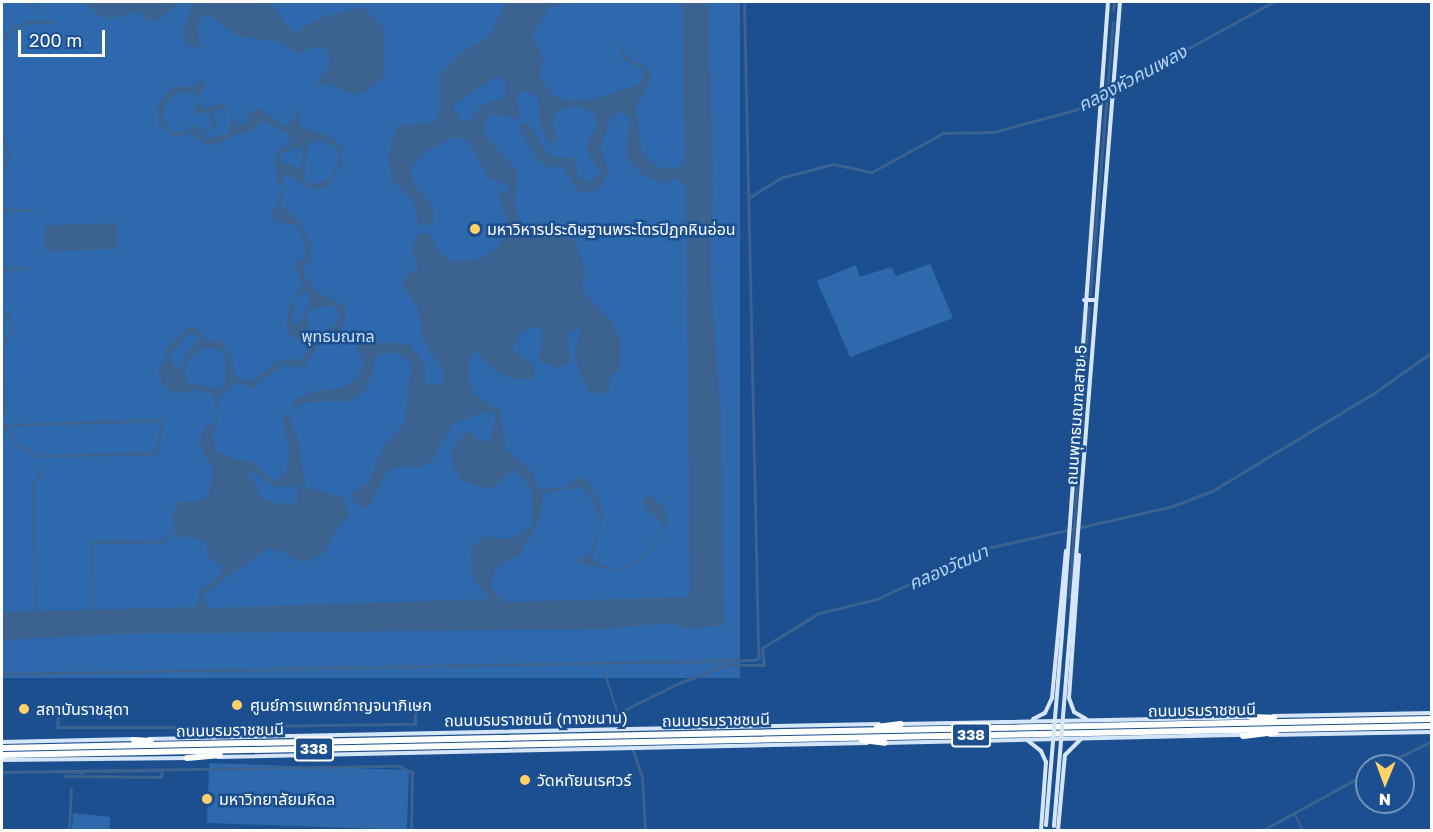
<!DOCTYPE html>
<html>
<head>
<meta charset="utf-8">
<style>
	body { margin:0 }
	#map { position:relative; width:1433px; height:832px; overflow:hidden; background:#1b4f8f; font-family:"Golos Text","Noto Sans Thai",sans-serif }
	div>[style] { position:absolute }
	.green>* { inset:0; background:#2e69ad; transform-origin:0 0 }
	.water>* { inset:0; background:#3c6290; transform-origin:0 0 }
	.stream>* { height:1.5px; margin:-0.75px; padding:0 0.75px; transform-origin:0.75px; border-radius:0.75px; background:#3c6290 }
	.canal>* { height:3px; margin:-1.5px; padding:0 1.5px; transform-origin:1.5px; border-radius:1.5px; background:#3c6290 }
	.secondary>* { height:4px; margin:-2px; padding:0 2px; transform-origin:2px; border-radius:2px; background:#d6e6fa }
	.highway>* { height:6px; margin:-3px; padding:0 3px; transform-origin:3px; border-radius:3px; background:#fff }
	.secondary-bridge>* { height:4px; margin:-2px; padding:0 2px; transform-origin:2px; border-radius:2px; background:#d6e6fa }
	.dots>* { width:16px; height:16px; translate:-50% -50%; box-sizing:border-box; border:3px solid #1b4f8f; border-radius:50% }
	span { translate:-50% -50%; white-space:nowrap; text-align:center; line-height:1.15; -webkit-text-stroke:5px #1b4f8f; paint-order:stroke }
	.shield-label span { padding:2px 4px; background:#1b4f8f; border:2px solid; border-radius:4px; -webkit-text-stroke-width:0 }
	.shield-label { font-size:15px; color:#fff; font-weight:700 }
	.poi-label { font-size:16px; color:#fff }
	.left { translate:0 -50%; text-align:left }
	.park-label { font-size:16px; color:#cfe3fa }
	.street-label { font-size:16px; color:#fff }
	.water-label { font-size:18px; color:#b5d3f5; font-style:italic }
	.frame { position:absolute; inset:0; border:3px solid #fff; pointer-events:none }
	.north { position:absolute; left:1355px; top:754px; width:60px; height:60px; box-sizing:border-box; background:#1b4f8f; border:2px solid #7695bc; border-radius:50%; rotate:181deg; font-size:16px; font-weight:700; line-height:24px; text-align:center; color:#fff }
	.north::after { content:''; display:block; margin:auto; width:21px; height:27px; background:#ffd166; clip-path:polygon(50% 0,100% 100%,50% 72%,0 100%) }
	.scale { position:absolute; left:18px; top:30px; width:87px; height:27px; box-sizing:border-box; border:3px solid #fff; border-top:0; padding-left:8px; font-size:18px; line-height:21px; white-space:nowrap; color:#fff; -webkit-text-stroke:4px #1b4f8f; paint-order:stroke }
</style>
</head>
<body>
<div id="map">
	<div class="green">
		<div style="left:2px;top:2px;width:738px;height:676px"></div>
		<div style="clip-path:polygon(930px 264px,953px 318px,850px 357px,817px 281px,856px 265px,860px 277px,891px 267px,896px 276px)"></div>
		<div style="left:409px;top:770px;width:60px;height:200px;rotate:92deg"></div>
		<div style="clip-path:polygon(73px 813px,110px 817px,110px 830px,72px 830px)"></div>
	</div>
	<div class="water">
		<div style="clip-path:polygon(83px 2px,179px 2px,159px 20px,151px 21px,136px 11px,112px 19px,100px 16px)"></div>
		<div style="clip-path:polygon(194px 2px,202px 2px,204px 6px,208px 2px,269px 2px,294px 33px,325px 16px,364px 7px,384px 29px,384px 76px,364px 93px,352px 94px,329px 84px,315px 85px,331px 64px,326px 49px,315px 47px,297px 54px,282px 42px,237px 36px,209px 14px,198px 19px,198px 39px,205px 48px,189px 46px,181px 33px)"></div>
		<div style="clip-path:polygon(evenodd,507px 2px,574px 2px,551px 7px,534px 29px,533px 37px,544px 59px,539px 74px,552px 95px,570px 101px,598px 98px,640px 84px,644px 70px,621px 58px,619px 43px,627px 57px,649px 68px,652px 79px,636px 106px,642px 152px,655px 166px,676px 170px,684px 163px,685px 154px,682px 2px,708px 2px,713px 185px,710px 271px,721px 414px,724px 625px,690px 629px,669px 623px,606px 629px,117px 634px,2px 640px,2px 612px,196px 607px,201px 590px,220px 575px,223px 566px,209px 558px,205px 540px,176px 536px,172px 515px,178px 502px,204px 501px,209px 492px,213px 469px,200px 446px,202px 432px,209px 423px,217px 423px,211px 435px,217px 451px,231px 458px,254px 462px,268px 477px,276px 481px,287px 471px,289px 450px,283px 421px,287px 411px,298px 440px,306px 487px,341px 497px,351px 514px,339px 525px,323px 555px,303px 563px,281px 551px,267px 549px,206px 593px,204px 599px,208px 608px,489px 599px,473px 578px,471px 549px,484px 536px,509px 539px,532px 527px,532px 493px,522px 476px,512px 471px,492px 489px,463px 482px,453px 467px,451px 452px,464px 433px,471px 431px,481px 442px,490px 440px,496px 416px,488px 411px,453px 424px,432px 461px,417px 468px,400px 466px,387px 472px,367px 509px,355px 503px,351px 494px,369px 481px,381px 451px,404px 424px,412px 364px,397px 353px,383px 353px,375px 357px,372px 376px,365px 390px,350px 401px,309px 402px,295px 407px,294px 400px,312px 392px,344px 387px,356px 379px,363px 367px,362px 355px,355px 348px,360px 341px,409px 344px,424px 362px,426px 384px,443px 385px,442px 369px,422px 338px,418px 307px,403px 288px,404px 276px,419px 268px,412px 254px,415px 240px,417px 234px,429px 233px,440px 252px,453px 262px,480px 259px,491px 253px,501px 243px,508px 224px,497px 188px,508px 194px,509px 186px,489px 178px,467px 139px,454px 137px,425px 152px,411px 168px,412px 179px,434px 211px,432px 224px,419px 226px,413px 200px,392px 179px,387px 157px,398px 126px,435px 122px,440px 110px,440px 74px,455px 57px,488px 37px,507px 2px,496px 76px,506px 82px,505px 96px,479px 107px,470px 121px,461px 120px,452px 106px,496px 76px,507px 2px,523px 90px,538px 97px,540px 124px,548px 143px,558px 140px,552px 120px,558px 110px,577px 106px,594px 113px,597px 125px,587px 143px,588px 155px,601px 171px,590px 182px,579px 177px,573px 158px,550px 156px,528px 124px,524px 122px,519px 128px,537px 160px,549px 167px,563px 168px,577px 190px,586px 193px,601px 188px,608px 171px,601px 146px,611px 118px,621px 112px,630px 117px,626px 155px,640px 173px,663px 184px,676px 178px,686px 186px,690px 594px,687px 597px,505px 602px,490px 586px,496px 568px,520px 554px,526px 544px,541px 517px,543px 494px,581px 487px,588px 493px,601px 521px,589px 556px,579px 558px,578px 563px,623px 572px,592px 560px,604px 512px,587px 479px,578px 477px,567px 487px,539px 489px,532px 472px,506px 449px,500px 410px,475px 395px,469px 380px,469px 358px,475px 350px,497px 372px,512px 379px,533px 379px,535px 365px,512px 350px,521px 334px,530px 327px,539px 328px,543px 335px,539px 361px,556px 368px,572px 362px,567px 340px,571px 332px,581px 327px,575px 354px,581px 378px,592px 394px,608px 392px,610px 378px,620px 368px,621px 340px,612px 322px,584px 293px,582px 281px,587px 274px,574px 238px,565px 229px,542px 222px,527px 228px,521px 226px,515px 205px,517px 171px,482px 130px,491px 114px,521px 119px,516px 96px,523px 90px,507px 2px,247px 469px,276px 487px,297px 486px,298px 501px,289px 506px,263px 499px,247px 469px)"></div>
		<div style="clip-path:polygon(evenodd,202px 80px,206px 85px,198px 99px,203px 109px,226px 103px,239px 126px,245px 124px,252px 110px,261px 109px,284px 126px,291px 123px,299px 108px,301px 128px,331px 136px,342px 149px,342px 164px,328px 187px,313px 189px,283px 174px,285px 192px,280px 204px,301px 222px,312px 250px,312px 257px,303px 268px,304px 275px,317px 292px,344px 305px,347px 310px,342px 329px,354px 341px,351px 345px,322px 338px,304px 368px,285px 365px,258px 382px,255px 388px,236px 383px,218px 397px,219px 417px,212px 392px,206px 395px,202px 390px,185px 391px,176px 395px,163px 386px,158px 370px,166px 360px,166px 348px,189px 327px,198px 329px,207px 341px,220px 340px,230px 354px,236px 378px,251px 381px,280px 361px,301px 359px,308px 352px,307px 345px,305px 340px,294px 339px,287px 327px,289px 304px,303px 285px,295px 264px,307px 255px,299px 226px,274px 221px,272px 215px,283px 188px,276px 178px,275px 155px,279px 148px,292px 145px,287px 133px,263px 121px,250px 132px,234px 135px,217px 145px,207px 145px,190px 134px,174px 136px,159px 125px,158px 106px,166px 93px,175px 85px,188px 88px,202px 80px,194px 92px,197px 100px,194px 113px,210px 113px,211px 127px,202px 130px,192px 124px,187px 132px,170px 132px,163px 121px,165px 103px,178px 93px,194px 92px,202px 80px,226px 108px,232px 114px,229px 134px,205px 139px,203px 132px,217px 128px,213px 112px,226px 108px,202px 80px,326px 141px,339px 151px,338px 164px,328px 180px,313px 184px,304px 179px,308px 146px,309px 142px,326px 141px,202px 80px,297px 147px,303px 151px,301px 168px,278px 161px,280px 155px,297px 147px,202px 80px,309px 290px,309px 305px,299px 324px,294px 325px,294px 299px,309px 290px,202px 80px,335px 305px,339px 314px,337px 324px,309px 338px,307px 311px,335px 305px,202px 80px,194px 333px,201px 339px,189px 349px,180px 369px,174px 367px,171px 352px,188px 334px,194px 333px,202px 80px,218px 348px,226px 356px,225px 383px,219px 389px,189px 384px,184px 376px,189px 360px,201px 349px,218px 348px)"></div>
		<div style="left:117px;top:223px;width:26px;height:73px;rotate:88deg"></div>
		<div style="clip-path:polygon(648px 495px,662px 504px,668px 523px,663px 524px,645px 508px,643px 500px)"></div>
	</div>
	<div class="stream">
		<div style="left:288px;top:412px;width:11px;rotate:-49deg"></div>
		<div style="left:215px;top:423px;width:7px;rotate:-63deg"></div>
		<div style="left:623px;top:570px;width:31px;rotate:-33deg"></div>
		<div style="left:649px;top:553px;width:33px;rotate:-61deg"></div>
		<div style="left:605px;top:672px;width:43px;rotate:72.4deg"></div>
		<div style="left:1296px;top:816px;width:16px;rotate:63deg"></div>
	</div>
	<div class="canal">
		<div style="left:27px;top:2px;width:10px;rotate:37deg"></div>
		<div style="left:744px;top:2px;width:643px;rotate:88.75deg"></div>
		<div style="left:1113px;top:10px;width:8px;rotate:-83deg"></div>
		<div style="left:2px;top:41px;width:16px;rotate:-52deg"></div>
		<div style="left:12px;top:28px;width:18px;rotate:-19deg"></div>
		<div style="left:29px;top:22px;width:25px;rotate:-2deg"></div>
		<div style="left:2px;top:136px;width:22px;rotate:69deg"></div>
		<div style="left:10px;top:157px;width:14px;rotate:124deg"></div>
		<div style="left:750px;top:197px;width:36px;rotate:-32deg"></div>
		<div style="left:780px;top:178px;width:55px;rotate:-14.8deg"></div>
		<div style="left:833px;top:164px;width:40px;rotate:12deg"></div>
		<div style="left:872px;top:172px;width:81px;rotate:-28.8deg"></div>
		<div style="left:943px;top:133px;width:50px;rotate:-1.1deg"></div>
		<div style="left:993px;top:132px;width:85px;rotate:-15deg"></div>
		<div style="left:1075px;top:110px;width:226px;rotate:-28.6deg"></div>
		<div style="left:2px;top:210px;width:30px"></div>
		<div style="left:2px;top:269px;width:24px;rotate:-2deg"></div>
		<div style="left:1090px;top:294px;width:273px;rotate:-85.2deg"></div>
		<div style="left:2px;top:310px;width:6px;rotate:31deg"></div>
		<div style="left:7px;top:313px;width:17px;rotate:73deg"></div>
		<div style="left:12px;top:329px;width:19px;rotate:122deg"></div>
		<div style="left:2px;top:346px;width:70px;rotate:88.4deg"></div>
		<div style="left:162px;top:420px;width:33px;rotate:99deg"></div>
		<div style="left:157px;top:453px;width:119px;rotate:178.6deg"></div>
		<div style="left:38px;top:456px;width:28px;rotate:-150deg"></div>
		<div style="left:14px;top:442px;width:20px;rotate:-120deg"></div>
		<div style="left:4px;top:425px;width:158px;rotate:-1.8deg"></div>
		<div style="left:1069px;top:597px;width:291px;rotate:-86.1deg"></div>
		<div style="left:93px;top:610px;width:68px;rotate:-90.8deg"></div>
		<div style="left:92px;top:542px;width:72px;rotate:-0.8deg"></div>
		<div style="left:164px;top:541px;width:13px;rotate:-45deg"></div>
		<div style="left:35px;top:612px;width:128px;rotate:-90.9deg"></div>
		<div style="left:33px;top:484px;width:16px;rotate:-60deg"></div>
		<div style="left:2px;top:674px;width:751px;rotate:-1.07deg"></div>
		<div style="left:753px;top:660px;width:6px;rotate:-18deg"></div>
		<div style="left:759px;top:658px;width:12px;rotate:-95deg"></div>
		<div style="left:58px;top:710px;width:17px;rotate:93deg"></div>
		<div style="left:57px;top:727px;width:129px"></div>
		<div style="left:186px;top:727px;width:229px;rotate:-0.8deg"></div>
		<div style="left:415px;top:724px;width:17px;rotate:-90deg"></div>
		<div style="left:627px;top:735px;width:24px;rotate:-112deg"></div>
		<div style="left:618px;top:713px;width:68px;rotate:-26.2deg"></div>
		<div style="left:679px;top:683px;width:51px;rotate:-20.6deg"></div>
		<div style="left:727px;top:665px;width:37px"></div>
		<div style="left:764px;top:665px;width:17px;rotate:-97deg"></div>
		<div style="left:762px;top:648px;width:67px;rotate:-31.6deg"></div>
		<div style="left:819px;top:613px;width:60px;rotate:-13.6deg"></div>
		<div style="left:877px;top:599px;width:117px;rotate:-25.3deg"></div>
		<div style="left:983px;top:549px;width:192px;rotate:-12.7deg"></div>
		<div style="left:1170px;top:507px;width:45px;rotate:-20.9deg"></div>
		<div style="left:1212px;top:491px;width:189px;rotate:-31.2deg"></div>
		<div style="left:1374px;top:393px;width:71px;rotate:-35.3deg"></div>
		<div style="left:630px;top:742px;width:37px;rotate:71deg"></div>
		<div style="left:642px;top:777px;width:53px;rotate:86.8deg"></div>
		<div style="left:1381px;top:766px;width:57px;rotate:-26.1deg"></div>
		<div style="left:51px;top:771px;width:33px;rotate:2deg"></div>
		<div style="left:2px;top:772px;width:397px;rotate:-0.9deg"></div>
		<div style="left:399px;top:766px;width:14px;rotate:25deg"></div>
		<div style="left:412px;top:772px;width:58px;rotate:91deg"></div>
		<div style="left:65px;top:776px;width:96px;rotate:0.6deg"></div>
		<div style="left:161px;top:777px;width:7px;rotate:-82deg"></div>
		<div style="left:162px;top:770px;width:63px;rotate:179.1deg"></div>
		<div style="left:69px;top:830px;width:42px;rotate:-87.3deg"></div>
		<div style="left:1263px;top:830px;width:119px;rotate:-28.7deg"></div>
	</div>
	<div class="secondary">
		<div style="left:1084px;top:300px;width:12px"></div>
		<div style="left:1079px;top:555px;width:143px;rotate:94deg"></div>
		<div style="left:1069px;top:698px;width:15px;rotate:70deg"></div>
		<div style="left:1074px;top:712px;width:14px;rotate:30deg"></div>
		<div style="left:1062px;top:633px;width:633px;rotate:-85.83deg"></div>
		<div style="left:1070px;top:633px;width:633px;rotate:-85.47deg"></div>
		<div style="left:1273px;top:716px;width:159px;rotate:-1.1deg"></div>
		<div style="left:1033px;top:719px;width:13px;rotate:-27deg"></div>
		<div style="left:1045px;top:713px;width:17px;rotate:-65deg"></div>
		<div style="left:1052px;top:698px;width:148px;rotate:-84.6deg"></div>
		<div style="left:901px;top:724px;width:350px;rotate:-1.1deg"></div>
		<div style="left:1270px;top:735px;width:162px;rotate:-1.1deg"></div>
		<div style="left:149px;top:739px;width:730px;rotate:-1.18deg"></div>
		<div style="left:1027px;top:740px;width:18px;rotate:38deg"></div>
		<div style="left:1041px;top:751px;width:12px;rotate:66deg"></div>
		<div style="left:1046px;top:762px;width:68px;rotate:94.2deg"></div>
		<div style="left:2px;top:742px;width:133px;rotate:-1.3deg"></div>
		<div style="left:883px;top:743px;width:362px;rotate:-1.3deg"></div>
		<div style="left:218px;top:757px;width:649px;rotate:-1.24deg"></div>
		<div style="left:2px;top:760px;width:187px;rotate:-0.6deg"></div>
		<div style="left:1058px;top:830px;width:75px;rotate:-84.7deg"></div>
		<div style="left:1065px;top:755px;width:23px;rotate:-45deg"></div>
	</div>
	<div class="highway">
		<div style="left:1251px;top:717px;width:23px;rotate:2deg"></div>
		<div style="left:877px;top:727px;width:24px;rotate:-7deg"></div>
		<div style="left:1243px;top:736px;width:33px;rotate:-7deg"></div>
		<div style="left:134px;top:740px;width:17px;rotate:3deg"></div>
		<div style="left:862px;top:740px;width:23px;rotate:7deg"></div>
		<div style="left:2px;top:748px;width:1430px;rotate:-1.16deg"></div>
		<div style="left:2px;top:755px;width:1430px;rotate:-1.16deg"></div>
		<div style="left:187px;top:758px;width:33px;rotate:-5deg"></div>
	</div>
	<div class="secondary-bridge">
		<div style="left:1046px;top:825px;width:193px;rotate:-85.2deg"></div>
		<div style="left:1054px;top:826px;width:194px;rotate:-85.3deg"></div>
	</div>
	<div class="dots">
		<div style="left:475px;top:229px;background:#ffd166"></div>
		<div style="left:237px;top:705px;background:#ffd166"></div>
		<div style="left:24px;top:709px;background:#ffd166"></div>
		<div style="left:525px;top:780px;background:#ffd166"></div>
		<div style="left:207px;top:799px;background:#ffd166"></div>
	</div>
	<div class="shield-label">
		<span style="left:971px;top:735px">338</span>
		<span style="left:314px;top:749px">338</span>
	</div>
	<div class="poi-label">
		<span class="left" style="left:487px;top:229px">มหาวิหารประดิษฐานพระไตรปิฏกหินอ่อน</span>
		<span class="left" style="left:250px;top:705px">ศูนย์การแพทย์กาญจนาภิเษก</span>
		<span class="left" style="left:36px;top:709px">สถาบันราชสุดา</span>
		<span class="left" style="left:537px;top:780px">วัดหทัยนเรศวร์</span>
		<span class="left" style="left:219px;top:799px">มหาวิทยาลัยมหิดล</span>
	</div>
	<div class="park-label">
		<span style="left:338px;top:336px">พุทธมณฑล</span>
	</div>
	<div class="street-label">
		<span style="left:1076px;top:415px;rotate:-86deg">ถนนพุทธมณฑลสาย 5</span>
		<span style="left:1202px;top:710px;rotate:-1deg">ถนนบรมราชชนนี</span>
		<span style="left:536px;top:719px;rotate:-1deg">ถนนบรมราชชนนี (ทางขนาน)</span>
		<span style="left:716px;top:720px;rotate:-1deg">ถนนบรมราชชนนี</span>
		<span style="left:230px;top:730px;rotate:-1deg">ถนนบรมราชชนนี</span>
	</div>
	<div class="water-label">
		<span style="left:1132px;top:78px;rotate:-28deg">คลองหัวคนเพลง</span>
		<span style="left:948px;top:567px;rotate:-24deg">คลองวัฒนา</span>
	</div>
	<div class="frame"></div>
	<div class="north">N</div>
	<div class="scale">200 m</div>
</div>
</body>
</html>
